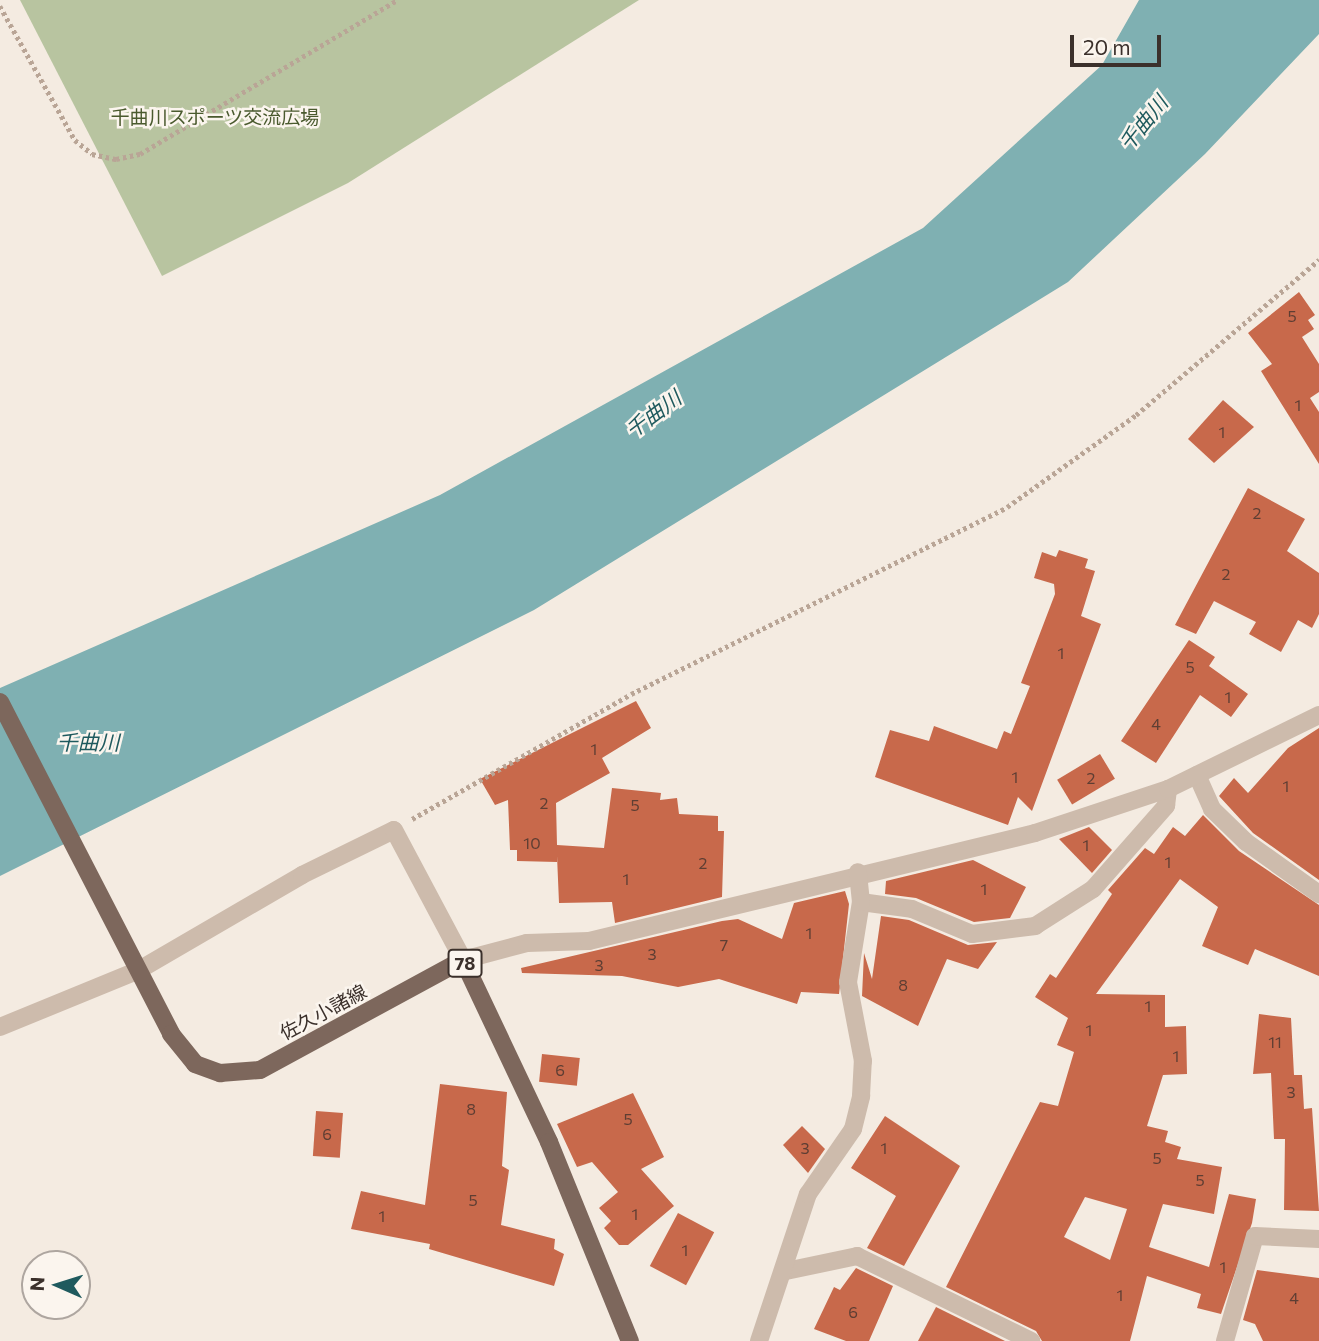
<!DOCTYPE html>
<html>
<head>
<meta charset="utf-8">
<style>
	body { margin:0 }
	#map { position:relative; width:1319px; height:1341px; overflow:hidden; background:#f4ebe1; font-family:Commissioner,"Noto Sans JP",sans-serif }
	div>[style] { position:absolute }
	.green>* { inset:0; background:#b8c4a0 }
	.water>* { inset:0; background:#7fb0b2 }
	.building>* { inset:0; background:#c8694b; transform-origin:0 0 }
	.path>* { height:4.5px; margin-top:-2.25px; transform-origin:0; background:repeating-linear-gradient(90deg,#b9a596 0 3.5px,transparent 0 7px) }
	.lane>* { height:18px; margin:-9px; padding:0 9px; transform-origin:9px; border-radius:9px; background:#cdbbac }
	.street>* { height:18px; margin:-9px; padding:0 9px; transform-origin:9px; border-radius:9px; background:#cdbbac }
	.primary>* { height:18px; margin:-9px; padding:0 9px; transform-origin:9px; border-radius:9px; background:#7d675c }
	span { translate:-50% -50%; white-space:nowrap; text-align:center; line-height:1.15; -webkit-text-stroke:5px #fbf5ee; paint-order:stroke }
	.number-label { font-size:16px; color:#5e3e33 }
	.number-label span { -webkit-text-stroke-width:0 }
	.shield-label span { padding:2px 5px; background:#fbf5ee; border:2px solid; border-radius:5px; -webkit-text-stroke-width:0 }
	.shield-label { font-size:18px; color:#3b302b; font-weight:700 }
	.park-label { font-size:19px; color:#4a5a2e }
	.street-label { font-size:19px; color:#3b302b }
	.water-label { font-size:21px; color:#1f5a5e; font-style:italic }
	.north { position:absolute; left:21px; top:1250px; width:70px; height:70px; box-sizing:border-box; background:#fbf5ee; border:2px solid #aea6a0; border-radius:50%; rotate:273deg; font-size:19px; font-weight:700; line-height:28px; text-align:center; color:#3b302b }
	.north::after { content:''; display:block; margin:auto; width:24px; height:32px; background:#1f5a5e; clip-path:polygon(50% 0,100% 100%,50% 72%,0 100%) }
	.scale { position:absolute; left:1070px; top:35px; width:91px; height:32px; box-sizing:border-box; border:4px solid #3b302b; border-top:0; padding-left:9px; font-size:21px; line-height:24px; white-space:nowrap; color:#3b302b; -webkit-text-stroke:5px #fbf5ee; paint-order:stroke }
</style>
</head>
<body>
<div id="map">
	<div class="green">
		<div style="clip-path:polygon(20px 0,639px 0,348px 183px,162px 276px)"></div>
	</div>
	<div class="water">
		<div style="clip-path:polygon(1139px 0,1319px 0,1319px 34px,1205px 154px,1068px 282px,534px 610px,0 876px,0 688px,440px 495px,923px 228px,1102px 65px)"></div>
	</div>
	<div class="building">
		<div style="clip-path:polygon(1299px 292px,1315px 315px,1308px 320px,1314px 329px,1302px 337px,1319px 364px,1319px 392px,1310px 398px,1319px 412px,1319px 464px,1261px 371px,1272px 364px,1248px 333px)"></div>
		<div style="clip-path:polygon(1223px 400px,1254px 427px,1214px 463px,1188px 439px)"></div>
		<div style="clip-path:polygon(1248px 488px,1305px 519px,1287px 551px,1319px 573px,1319px 614px,1312px 628px,1298px 620px,1281px 652px,1249px 634px,1256px 622px,1214px 601px,1196px 634px,1175px 625px)"></div>
		<div style="clip-path:polygon(1059px 550px,1088px 559px,1085px 568px,1095px 571px,1081px 616px,1101px 624px,1032px 811px,1018px 797px,1008px 825px,875px 777px,890px 730px,929px 741px,934px 726px,997px 749px,1004px 731px,1011px 734px,1030px 686px,1021px 683px,1055px 594px,1054px 584px,1034px 578px,1042px 552px,1056px 557px)"></div>
		<div style="clip-path:polygon(1189px 640px,1215px 657px,1209px 666px,1248px 694px,1231px 717px,1200px 695px,1156px 763px,1121px 741px)"></div>
		<div style="clip-path:polygon(636px 701px,651px 728px,602px 758px,610px 773px,556px 803px,557px 845px,604px 848px,612px 788px,661px 793px,660px 800px,677px 798px,679px 814px,718px 816px,718px 831px,724px 831px,722px 897px,615px 923px,612px 902px,559px 903px,557px 856px,557px 862px,517px 861px,517px 850px,510px 850px,508px 800px,495px 805px,480px 779px)"></div>
		<div style="clip-path:polygon(1319px 728px,1319px 880px,1253px 833px,1219px 796px,1234px 778px,1248px 793px,1288px 748px)"></div>
		<div style="left:1100px;top:754px;width:29px;height:50px;rotate:59deg"></div>
		<div style="clip-path:polygon(evenodd,1203px 815px,1239px 851px,1319px 905px,1319px 976px,1255px 949px,1248px 965px,1202px 946px,1218px 907px,1180px 879px,1096px 994px,1165px 995px,1165px 1027px,1186px 1026px,1187px 1074px,1163px 1075px,1147px 1126px,1168px 1131px,1165px 1142px,1181px 1147px,1177px 1159px,1222px 1167px,1214px 1214px,1163px 1204px,1149px 1247px,1209px 1267px,1229px 1194px,1256px 1199px,1252px 1223px,1221px 1314px,1197px 1308px,1201px 1294px,1147px 1276px,1130px 1341px,1042px 1341px,1036px 1331px,946px 1287px,1040px 1102px,1058px 1106px,1074px 1052px,1057px 1045px,1068px 1018px,1035px 997px,1050px 974px,1056px 978px,1112px 894px,1108px 890px,1145px 848px,1154px 854px,1173px 827px,1185px 836px,1203px 815px,1085px 1197px,1127px 1209px,1110px 1260px,1064px 1237px,1085px 1197px)"></div>
		<div style="clip-path:polygon(1089px 827px,1112px 850px,1092px 873px,1059px 839px)"></div>
		<div style="clip-path:polygon(973px 860px,1026px 887px,1010px 918px,974px 922px,916px 898px,885px 894px,886px 881px)"></div>
		<div style="clip-path:polygon(845px 891px,849px 904px,839px 994px,801px 992px,797px 1004px,719px 979px,678px 987px,622px 976px,522px 973px,521px 968px,722px 921px,738px 919px,782px 939px,794px 903px)"></div>
		<div style="clip-path:polygon(881px 916px,909px 920px,968px 945px,997px 942px,978px 969px,947px 959px,918px 1026px,862px 996px,864px 953px,872px 979px)"></div>
		<div style="clip-path:polygon(1259px 1014px,1291px 1018px,1294px 1075px,1302px 1075px,1304px 1109px,1312px 1108px,1319px 1211px,1284px 1210px,1285px 1139px,1274px 1139px,1271px 1073px,1253px 1074px)"></div>
		<div style="left:542px;top:1054px;width:38px;height:28px;rotate:6deg"></div>
		<div style="clip-path:polygon(440px 1084px,507px 1092px,502px 1166px,509px 1170px,501px 1225px,555px 1239px,554px 1249px,564px 1254px,554px 1286px,429px 1249px,430px 1244px,351px 1229px,361px 1191px,425px 1205px)"></div>
		<div style="clip-path:polygon(633px 1093px,664px 1157px,641px 1169px,674px 1206px,628px 1245px,619px 1245px,604px 1228px,611px 1221px,599px 1208px,618px 1192px,592px 1162px,577px 1167px,557px 1124px)"></div>
		<div style="left:316px;top:1111px;width:27px;height:45px;rotate:4deg"></div>
		<div style="clip-path:polygon(885px 1116px,960px 1166px,904px 1266px,867px 1248px,896px 1196px,851px 1168px)"></div>
		<div style="clip-path:polygon(802px 1126px,825px 1149px,808px 1173px,783px 1145px)"></div>
		<div style="left:678px;top:1213px;width:41px;height:60px;rotate:28deg"></div>
		<div style="clip-path:polygon(856px 1268px,893px 1286px,869px 1341px,846px 1341px,814px 1329px,834px 1287px,840px 1290px)"></div>
		<div style="clip-path:polygon(1257px 1270px,1319px 1278px,1319px 1341px,1263px 1341px,1255px 1324px,1243px 1320px)"></div>
		<div style="clip-path:polygon(936px 1307px,1005px 1341px,918px 1341px)"></div>
	</div>
	<div class="path">
		<div style="left:0;top:6px;width:154px;rotate:60.8deg"></div>
		<div style="left:75px;top:140px;width:22px;rotate:39deg"></div>
		<div style="left:92px;top:154px;width:25px;rotate:12deg"></div>
		<div style="left:116px;top:159px;width:25px;rotate:-12deg"></div>
		<div style="left:140px;top:154px;width:300px;rotate:-30.9deg"></div>
		<div style="left:412px;top:819px;width:252px;rotate:-29.7deg"></div>
		<div style="left:631px;top:694px;width:420px;rotate:-26.4deg"></div>
		<div style="left:1007px;top:507px;width:158px;rotate:-35.5deg"></div>
		<div style="left:1136px;top:415px;width:240px;rotate:-40.3deg"></div>
	</div>
	<div class="lane">
		<div style="left:1197px;top:775px;width:37px;rotate:66deg"></div>
		<div style="left:1212px;top:809px;width:47px;rotate:44.1deg"></div>
		<div style="left:1246px;top:842px;width:90px;rotate:35.5deg"></div>
		<div style="left:861px;top:902px;width:51px;rotate:7.8deg"></div>
		<div style="left:912px;top:909px;width:65px;rotate:22.6deg"></div>
		<div style="left:972px;top:934px;width:64px;rotate:-7.2deg"></div>
		<div style="left:1035px;top:926px;width:69px;rotate:-32.5deg"></div>
		<div style="left:1093px;top:889px;width:111px;rotate:-48.7deg"></div>
		<div style="left:1166px;top:806px;width:17px;rotate:-83deg"></div>
		<div style="left:786px;top:1271px;width:73px;rotate:-11.9deg"></div>
		<div style="left:857px;top:1256px;width:194px;rotate:26deg"></div>
		<div style="left:1225px;top:1341px;width:109px;rotate:-74.1deg"></div>
		<div style="left:1255px;top:1236px;width:64px;rotate:2.7deg"></div>
	</div>
	<div class="street">
		<div style="left:0;top:1027px;width:150px;rotate:-22.3deg"></div>
		<div style="left:139px;top:970px;width:189px;rotate:-30.2deg"></div>
		<div style="left:302px;top:875px;width:102px;rotate:-26.1deg"></div>
		<div style="left:394px;top:830px;width:147px;rotate:62deg"></div>
		<div style="left:463px;top:960px;width:66px;rotate:-14.9deg"></div>
		<div style="left:527px;top:943px;width:62px;rotate:-1.8deg"></div>
		<div style="left:589px;top:941px;width:459px;rotate:-13.6deg"></div>
		<div style="left:1035px;top:833px;width:140px;rotate:-18.3deg"></div>
		<div style="left:1168px;top:789px;width:168px;rotate:-26.1deg"></div>
		<div style="left:759px;top:1341px;width:155px;rotate:-71.6deg"></div>
		<div style="left:808px;top:1194px;width:79px;rotate:-55.3deg"></div>
		<div style="left:853px;top:1129px;width:34px;rotate:-76deg"></div>
		<div style="left:861px;top:1096px;width:35px;rotate:-87deg"></div>
		<div style="left:863px;top:1061px;width:80px;rotate:-100.8deg"></div>
		<div style="left:848px;top:982px;width:81px;rotate:-80.8deg"></div>
		<div style="left:861px;top:902px;width:30px;rotate:-96deg"></div>
	</div>
	<div class="primary">
		<div style="left:0;top:702px;width:373px;rotate:62.7deg"></div>
		<div style="left:171px;top:1034px;width:38px;rotate:51deg"></div>
		<div style="left:195px;top:1064px;width:27px;rotate:20deg"></div>
		<div style="left:220px;top:1073px;width:40px;rotate:-4.3deg"></div>
		<div style="left:260px;top:1070px;width:231px;rotate:-28.5deg"></div>
		<div style="left:463px;top:960px;width:201px;rotate:64.7deg"></div>
		<div style="left:549px;top:1142px;width:215px;rotate:67.9deg"></div>
	</div>
	<div class="number-label">
		<span style="left:1292px;top:316px">5</span>
		<span style="left:1298px;top:405px">1</span>
		<span style="left:1222px;top:432px">1</span>
		<span style="left:1257px;top:513px">2</span>
		<span style="left:1226px;top:574px">2</span>
		<span style="left:1061px;top:653px">1</span>
		<span style="left:1190px;top:667px">5</span>
		<span style="left:1228px;top:697px">1</span>
		<span style="left:1156px;top:724px">4</span>
		<span style="left:594px;top:749px">1</span>
		<span style="left:1015px;top:777px">1</span>
		<span style="left:1091px;top:778px">2</span>
		<span style="left:1286px;top:786px">1</span>
		<span style="left:544px;top:803px">2</span>
		<span style="left:635px;top:805px">5</span>
		<span style="left:532px;top:843px">10</span>
		<span style="left:1086px;top:845px">1</span>
		<span style="left:1168px;top:862px">1</span>
		<span style="left:703px;top:863px">2</span>
		<span style="left:626px;top:879px">1</span>
		<span style="left:984px;top:889px">1</span>
		<span style="left:809px;top:933px">1</span>
		<span style="left:724px;top:945px">7</span>
		<span style="left:652px;top:954px">3</span>
		<span style="left:599px;top:965px">3</span>
		<span style="left:903px;top:985px">8</span>
		<span style="left:1148px;top:1006px">1</span>
		<span style="left:1089px;top:1030px">1</span>
		<span style="left:1275px;top:1042px">11</span>
		<span style="left:1176px;top:1056px">1</span>
		<span style="left:560px;top:1070px">6</span>
		<span style="left:1291px;top:1092px">3</span>
		<span style="left:471px;top:1109px">8</span>
		<span style="left:628px;top:1119px">5</span>
		<span style="left:327px;top:1134px">6</span>
		<span style="left:805px;top:1148px">3</span>
		<span style="left:884px;top:1148px">1</span>
		<span style="left:1157px;top:1158px">5</span>
		<span style="left:1200px;top:1180px">5</span>
		<span style="left:473px;top:1200px">5</span>
		<span style="left:635px;top:1214px">1</span>
		<span style="left:382px;top:1216px">1</span>
		<span style="left:685px;top:1250px">1</span>
		<span style="left:1223px;top:1267px">1</span>
		<span style="left:1120px;top:1295px">1</span>
		<span style="left:1294px;top:1298px">4</span>
		<span style="left:853px;top:1312px">6</span>
	</div>
	<div class="shield-label">
		<span style="left:465px;top:963px">78</span>
	</div>
	<div class="park-label">
		<span style="left:215px;top:117px">千曲川スポーツ交流広場</span>
	</div>
	<div class="street-label">
		<span style="left:323px;top:1012px;rotate:-28deg">佐久小諸線</span>
	</div>
	<div class="water-label">
		<span style="left:1143px;top:123px;rotate:-51deg">千曲川</span>
		<span style="left:653px;top:414px;rotate:-37deg">千曲川</span>
		<span style="left:88px;top:742px">千曲川</span>
	</div>
	<div class="north">N</div>
	<div class="scale">20 m</div>
</div>
</body>
</html>
